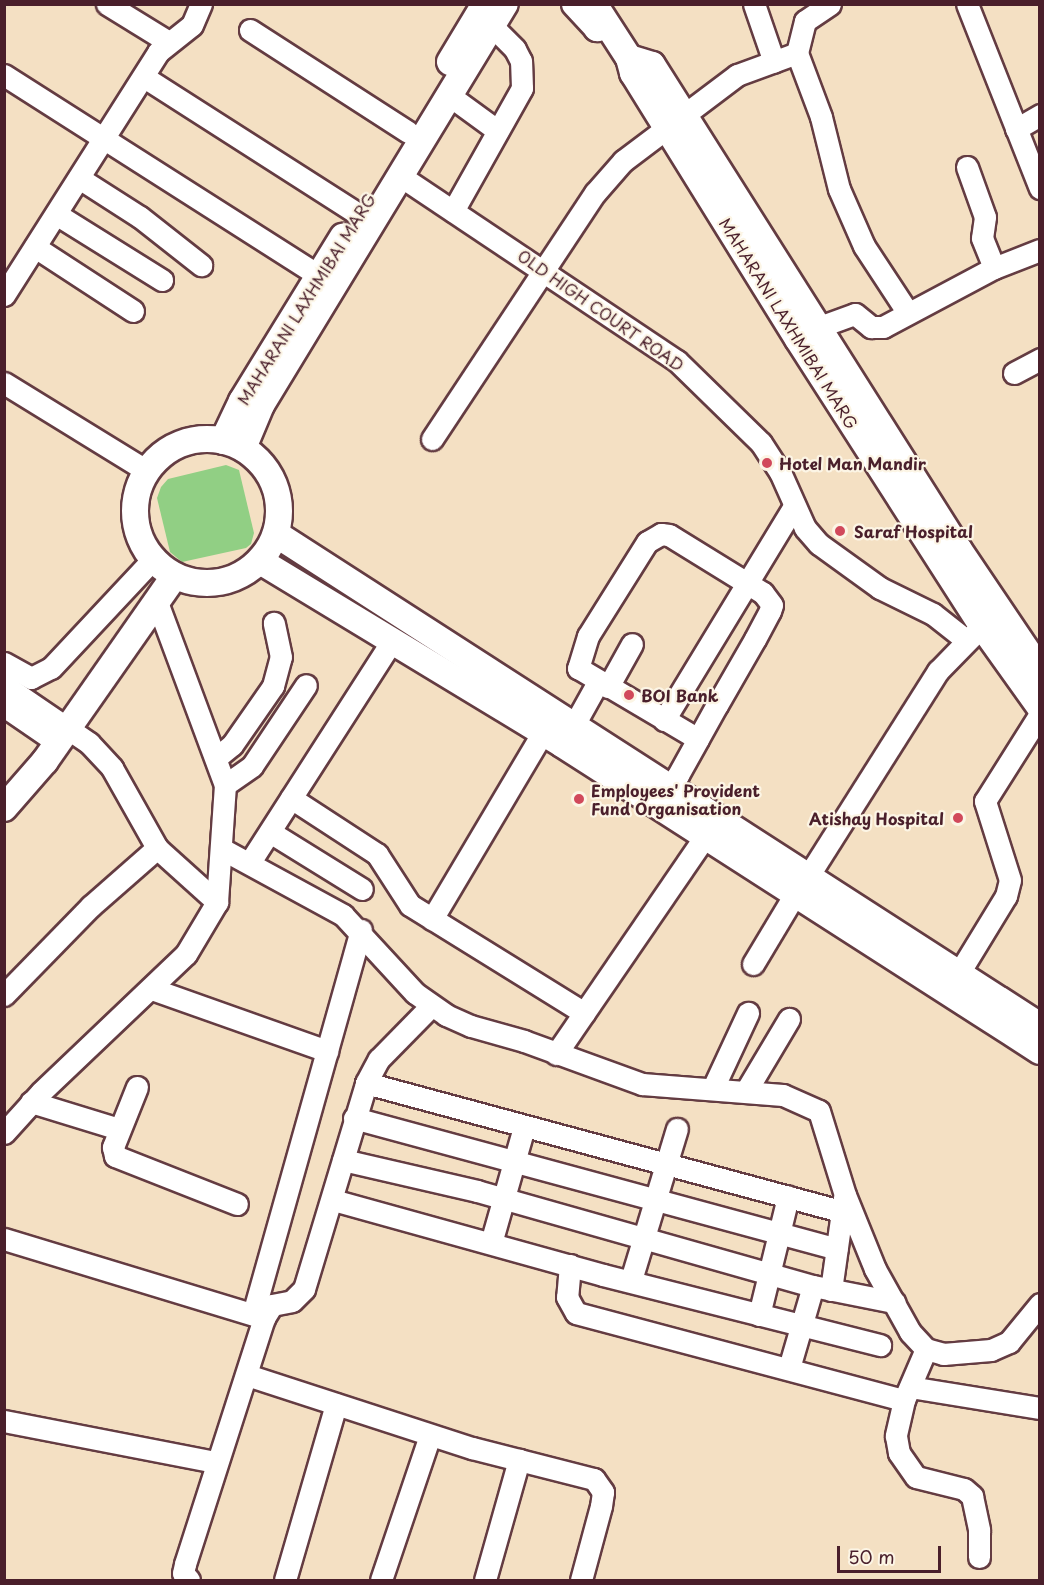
<!DOCTYPE html>
<html>
<head>
<meta charset="utf-8">
<style>
	body { margin:0 }
	#map { position:relative; width:1044px; height:1585px; overflow:hidden; background:#f4e0c3; font-family:"Playpen Sans",sans-serif }
	div>[style] { position:absolute }
	.green>* { inset:0; background:#91cf84 }
	.roads { filter:drop-shadow(2px 0 #643c42) drop-shadow(-2px 0 #643c42) drop-shadow(0 2px #643c42) drop-shadow(0 -2px #643c42) }
	.minor>* { height:21px; margin:-10.5px; padding:0 10.5px; transform-origin:10.5px; border-radius:10.5px; background:#fff }
	.major>* { height:26px; margin:-13px; padding:0 13px; transform-origin:13px; border-radius:13px; background:#fff }
	.major>.ring { margin:-13px; padding:0; box-sizing:content-box; background:none; border:26px solid #fff; border-radius:50% }
	.dots>* { width:16px; height:16px; translate:-50% -50%; box-sizing:border-box; border:3px solid #fcf5e5; border-radius:50% }
	span { translate:-50% -50%; white-space:nowrap; text-align:center; line-height:1.15; -webkit-text-stroke:4.5px #fcf5e5; paint-order:stroke }
	.street-label { font-size:16px; color:#4a1f2b }
	.poi-label { font-size:16px; color:#4a1f2b; font-weight:700 }
	.left { translate:0 -50%; text-align:left }
	.right { translate:-100% -50%; text-align:right }
	.frame { position:absolute; inset:0; border:6px solid #4a1f2b; pointer-events:none }
	.scale { position:absolute; left:837px; top:1546px; width:104px; height:27px; box-sizing:border-box; border:3px solid #4a1f2b; border-top:0; padding-left:8px; font-size:18px; line-height:21px; white-space:nowrap; color:#4a1f2b; -webkit-text-stroke:4px #fcf5e5; paint-order:stroke }
</style>
</head>
<body>
<div id="map">
	<div class="green">
		<div style="clip-path:polygon(226px 465px,239px 470px,254px 533px,251px 544px,246px 548px,182px 562px,170px 552px,157px 498px,161px 487px,168px 479px)"></div>
	</div>
	<div class="roads">
		<div class="minor">
			<div style="left:107px;top:4px;width:70px;rotate:31.7deg"></div>
			<div style="left:754px;top:4px;width:61px;rotate:71deg"></div>
			<div style="left:967px;top:4px;width:198px;rotate:68.4deg"></div>
			<div style="left:250px;top:30px;width:188px;rotate:32.8deg"></div>
			<div style="left:797px;top:53px;width:68px;rotate:69.4deg"></div>
			<div style="left:821px;top:117px;width:74px;rotate:76deg"></div>
			<div style="left:839px;top:189px;width:62px;rotate:66.3deg"></div>
			<div style="left:864px;top:246px;width:80px;rotate:56.7deg"></div>
			<div style="left:4px;top:75px;width:372px;rotate:32.5deg"></div>
			<div style="left:144px;top:77px;width:254px;rotate:32.6deg"></div>
			<div style="left:450px;top:96px;width:59px;rotate:36.1deg"></div>
			<div style="left:1016px;top:129px;width:28px;rotate:-30deg"></div>
			<div style="left:967px;top:167px;width:53px;rotate:70.2deg"></div>
			<div style="left:985px;top:217px;width:21px;rotate:98deg"></div>
			<div style="left:982px;top:238px;width:32px;rotate:68deg"></div>
			<div style="left:399px;top:175px;width:334px;rotate:33.8deg"></div>
			<div style="left:677px;top:361px;width:117px;rotate:44.3deg"></div>
			<div style="left:761px;top:443px;width:35px;rotate:57deg"></div>
			<div style="left:780px;top:472px;width:61px;rotate:65.9deg"></div>
			<div style="left:805px;top:528px;width:21px;rotate:49deg"></div>
			<div style="left:819px;top:544px;width:75px;rotate:35.8deg"></div>
			<div style="left:880px;top:588px;width:59px;rotate:26.1deg"></div>
			<div style="left:933px;top:614px;width:42px;rotate:38.2deg"></div>
			<div style="left:79px;top:178px;width:72px;rotate:32.6deg"></div>
			<div style="left:140px;top:217px;width:78px;rotate:38.2deg"></div>
			<div style="left:453px;top:211px;width:141px;rotate:-60.7deg"></div>
			<div style="left:522px;top:88px;width:27px;rotate:-92deg"></div>
			<div style="left:521px;top:61px;width:13px;rotate:-117deg"></div>
			<div style="left:515px;top:49px;width:33px;rotate:-135deg"></div>
			<div style="left:56px;top:214px;width:125px;rotate:31.9deg"></div>
			<div style="left:35px;top:247px;width:117px;rotate:33.1deg"></div>
			<div style="left:4px;top:295px;width:288px;rotate:-57.6deg"></div>
			<div style="left:158px;top:52px;width:43px;rotate:-38.5deg"></div>
			<div style="left:192px;top:25px;width:23px;rotate:-67deg"></div>
			<div style="left:819px;top:327px;width:38px;rotate:-20deg"></div>
			<div style="left:855px;top:314px;width:21px;rotate:39deg"></div>
			<div style="left:871px;top:327px;width:12px"></div>
			<div style="left:883px;top:327px;width:126px;rotate:-28deg"></div>
			<div style="left:994px;top:268px;width:49px;rotate:-21.4deg"></div>
			<div style="left:1014px;top:373px;width:30px;rotate:-28deg"></div>
			<div style="left:4px;top:383px;width:168px;rotate:31.6deg"></div>
			<div style="left:432px;top:439px;width:295px;rotate:-56.5deg"></div>
			<div style="left:595px;top:193px;width:43px;rotate:-48.8deg"></div>
			<div style="left:623px;top:161px;width:143px;rotate:-37deg"></div>
			<div style="left:737px;top:75px;width:64px;rotate:-20.1deg"></div>
			<div style="left:797px;top:53px;width:33px;rotate:-76deg"></div>
			<div style="left:805px;top:21px;width:30px;rotate:-34deg"></div>
			<div style="left:4px;top:663px;width:31px;rotate:29deg"></div>
			<div style="left:31px;top:678px;width:22px;rotate:-27deg"></div>
			<div style="left:51px;top:668px;width:149px;rotate:-46.9deg"></div>
			<div style="left:4px;top:685px;width:103px;rotate:34.3deg"></div>
			<div style="left:89px;top:743px;width:34px;rotate:47deg"></div>
			<div style="left:112px;top:768px;width:92px;rotate:60.6deg"></div>
			<div style="left:157px;top:848px;width:81px;rotate:42deg"></div>
			<div style="left:608px;top:687px;width:49px;rotate:-60.8deg"></div>
			<div style="left:4px;top:706px;width:65px;rotate:34.4deg"></div>
			<div style="left:664px;top:720px;width:250px;rotate:-58.7deg"></div>
			<div style="left:574px;top:725px;width:49px;rotate:-60.8deg"></div>
			<div style="left:217px;top:757px;width:19px;rotate:-39deg"></div>
			<div style="left:232px;top:745px;width:72px;rotate:-55.2deg"></div>
			<div style="left:273px;top:686px;width:30px;rotate:-75deg"></div>
			<div style="left:281px;top:657px;width:35px;rotate:-102deg"></div>
			<div style="left:225px;top:785px;width:33px;rotate:-35deg"></div>
			<div style="left:252px;top:766px;width:97px;rotate:-56.3deg"></div>
			<div style="left:670px;top:788px;width:15px;rotate:-58deg"></div>
			<div style="left:678px;top:775px;width:41px;rotate:-60.9deg"></div>
			<div style="left:698px;top:739px;width:39px;rotate:-61deg"></div>
			<div style="left:717px;top:705px;width:76px;rotate:-60.1deg"></div>
			<div style="left:755px;top:639px;width:32px;rotate:-62deg"></div>
			<div style="left:770px;top:611px;width:6px;rotate:-72deg"></div>
			<div style="left:772px;top:605px;width:15px;rotate:-127deg"></div>
			<div style="left:763px;top:593px;width:110px;rotate:-148.3deg"></div>
			<div style="left:669px;top:535px;width:8px;rotate:-173deg"></div>
			<div style="left:661px;top:534px;width:16px;rotate:150deg"></div>
			<div style="left:647px;top:542px;width:111px;rotate:122.1deg"></div>
			<div style="left:588px;top:636px;width:34px;rotate:107deg"></div>
			<div style="left:578px;top:668px;width:139px;rotate:30.6deg"></div>
			<div style="left:291px;top:798px;width:103px;rotate:33.1deg"></div>
			<div style="left:377px;top:854px;width:61px;rotate:57.1deg"></div>
			<div style="left:410px;top:905px;width:205px;rotate:31.8deg"></div>
			<div style="left:270px;top:832px;width:108px;rotate:31.8deg"></div>
			<div style="left:222px;top:849px;width:138px;rotate:28.6deg"></div>
			<div style="left:343px;top:915px;width:106px;rotate:47.3deg"></div>
			<div style="left:415px;top:993px;width:38px;rotate:35deg"></div>
			<div style="left:446px;top:1015px;width:27px;rotate:24deg"></div>
			<div style="left:471px;top:1026px;width:55px;rotate:15.8deg"></div>
			<div style="left:524px;top:1041px;width:126px;rotate:20deg"></div>
			<div style="left:642px;top:1084px;width:141px;rotate:4.5deg"></div>
			<div style="left:783px;top:1095px;width:39px;rotate:24deg"></div>
			<div style="left:819px;top:1111px;width:88px;rotate:72.8deg"></div>
			<div style="left:845px;top:1195px;width:80px;rotate:67.9deg"></div>
			<div style="left:875px;top:1269px;width:72px;rotate:60.9deg"></div>
			<div style="left:910px;top:1332px;width:23px;rotate:47deg"></div>
			<div style="left:926px;top:1349px;width:18px;rotate:16deg"></div>
			<div style="left:943px;top:1354px;width:48px;rotate:-4.8deg"></div>
			<div style="left:991px;top:1350px;width:20px;rotate:-24deg"></div>
			<div style="left:1009px;top:1342px;width:49px;rotate:-50.8deg"></div>
			<div style="left:250px;top:862px;width:263px;rotate:-57.3deg"></div>
			<div style="left:807px;top:878px;width:245px;rotate:-57.7deg"></div>
			<div style="left:938px;top:671px;width:56px;rotate:-45.7deg"></div>
			<div style="left:432px;top:919px;width:217px;rotate:-59.3deg"></div>
			<div style="left:753px;top:964px;width:82px;rotate:-59deg"></div>
			<div style="left:951px;top:986px;width:105px;rotate:-58.6deg"></div>
			<div style="left:1006px;top:896px;width:16px;rotate:-76deg"></div>
			<div style="left:1010px;top:880px;width:83px;rotate:-107.6deg"></div>
			<div style="left:985px;top:801px;width:103px;rotate:-57.7deg"></div>
			<div style="left:152px;top:989px;width:186px;rotate:19.5deg"></div>
			<div style="left:4px;top:995px;width:124px;rotate:-45.7deg"></div>
			<div style="left:91px;top:906px;width:88px;rotate:-41.3deg"></div>
			<div style="left:556px;top:1054px;width:264px;rotate:-55.6deg"></div>
			<div style="left:366px;top:1083px;width:493px;rotate:15.1deg"></div>
			<div style="left:137px;top:1087px;width:65px;rotate:111.8deg"></div>
			<div style="left:113px;top:1147px;width:9px;rotate:77deg"></div>
			<div style="left:115px;top:1156px;width:131px;rotate:21.5deg"></div>
			<div style="left:713px;top:1088px;width:83px;rotate:-65deg"></div>
			<div style="left:746px;top:1091px;width:84px;rotate:-59.2deg"></div>
			<div style="left:31px;top:1102px;width:92px;rotate:17.1deg"></div>
			<div style="left:354px;top:1118px;width:500px;rotate:15.17deg"></div>
			<div style="left:4px;top:1133px;width:55px;rotate:-47.9deg"></div>
			<div style="left:41px;top:1092px;width:200px;rotate:-43.6deg"></div>
			<div style="left:186px;top:954px;width:61px;rotate:-59.2deg"></div>
			<div style="left:217px;top:902px;width:117px;rotate:-86.1deg"></div>
			<div style="left:225px;top:785px;width:195px;rotate:-110.4deg"></div>
			<div style="left:343px;top:1160px;width:138px;rotate:13deg"></div>
			<div style="left:477px;top:1191px;width:349px;rotate:15.8deg"></div>
			<div style="left:813px;top:1286px;width:83px;rotate:11.2deg"></div>
			<div style="left:333px;top:1200px;width:280px;rotate:15.5deg"></div>
			<div style="left:603px;top:1275px;width:286px;rotate:14.2deg"></div>
			<div style="left:4px;top:1239px;width:272px;rotate:16.9deg"></div>
			<div style="left:491px;top:1243px;width:121px;rotate:-74.1deg"></div>
			<div style="left:570px;top:1265px;width:32px;rotate:95deg"></div>
			<div style="left:567px;top:1297px;width:18px;rotate:61deg"></div>
			<div style="left:576px;top:1313px;width:339px;rotate:14.9deg"></div>
			<div style="left:631px;top:1280px;width:158px;rotate:-73.1deg"></div>
			<div style="left:831px;top:1290px;width:93px;rotate:-82deg"></div>
			<div style="left:253px;top:1314px;width:399px;rotate:-74.3deg"></div>
			<div style="left:759px;top:1315px;width:122px;rotate:-76.2deg"></div>
			<div style="left:926px;top:1349px;width:56px;rotate:113.3deg"></div>
			<div style="left:904px;top:1400px;width:37px;rotate:103deg"></div>
			<div style="left:896px;top:1436px;width:17px;rotate:80deg"></div>
			<div style="left:899px;top:1453px;width:29px;rotate:55deg"></div>
			<div style="left:916px;top:1477px;width:49px;rotate:14deg"></div>
			<div style="left:964px;top:1489px;width:11px;rotate:41deg"></div>
			<div style="left:972px;top:1496px;width:35px;rotate:78deg"></div>
			<div style="left:979px;top:1530px;width:27px;rotate:90deg"></div>
			<div style="left:789px;top:1368px;width:85px;rotate:-73.7deg"></div>
			<div style="left:247px;top:1375px;width:237px;rotate:18deg"></div>
			<div style="left:472px;top:1448px;width:126px;rotate:14.3deg"></div>
			<div style="left:594px;top:1479px;width:16px;rotate:55deg"></div>
			<div style="left:603px;top:1492px;width:14px;rotate:98deg"></div>
			<div style="left:601px;top:1506px;width:77px;rotate:105.1deg"></div>
			<div style="left:910px;top:1387px;width:132px;rotate:9.2deg"></div>
			<div style="left:4px;top:1421px;width:215px;rotate:11deg"></div>
			<div style="left:189px;top:1580px;width:9px;rotate:-131deg"></div>
			<div style="left:183px;top:1573px;width:9px;rotate:-77deg"></div>
			<div style="left:185px;top:1564px;width:258px;rotate:-72.2deg"></div>
			<div style="left:264px;top:1318px;width:15px;rotate:-58deg"></div>
			<div style="left:272px;top:1305px;width:20px;rotate:-11deg"></div>
			<div style="left:292px;top:1301px;width:17px;rotate:-45deg"></div>
			<div style="left:304px;top:1289px;width:215px;rotate:-73.2deg"></div>
			<div style="left:366px;top:1083px;width:27px;rotate:-62deg"></div>
			<div style="left:379px;top:1059px;width:74px;rotate:-45.5deg"></div>
			<div style="left:285px;top:1580px;width:183px;rotate:-73.8deg"></div>
			<div style="left:381px;top:1580px;width:153px;rotate:-71.3deg"></div>
			<div style="left:485px;top:1580px;width:125px;rotate:-74.2deg"></div>
		</div>
		<div class="major">
			<div style="left:575px;top:4px;width:33px;rotate:47deg"></div>
			<div style="left:597px;top:28px;width:8px;rotate:-14deg"></div>
			<div style="left:596px;top:7px;width:61px;rotate:57.1deg"></div>
			<div style="left:629px;top:58px;width:16px;rotate:75deg"></div>
			<div style="left:633px;top:73px;width:313px;rotate:58.2deg"></div>
			<div style="left:798px;top:339px;width:341px;rotate:57.3deg"></div>
			<div style="left:982px;top:626px;width:100px;rotate:54.4deg"></div>
			<div style="left:629px;top:58px;width:24px;rotate:17deg"></div>
			<div style="left:652px;top:65px;width:574px;rotate:57.67deg"></div>
			<div style="left:959px;top:550px;width:145px;rotate:56deg"></div>
			<div style="left:450px;top:62px;width:68px;rotate:-58.9deg"></div>
			<div class="ring" style="left:135px;top:439px;width:118px;height:118px"></div>
			<div style="left:223px;top:441px;width:44px;rotate:-64.6deg"></div>
			<div style="left:242px;top:401px;width:193px;rotate:-58.4deg"></div>
			<div style="left:243px;top:448px;width:47px;rotate:-67.3deg"></div>
			<div style="left:261px;top:405px;width:469px;rotate:-58.7deg"></div>
			<div style="left:276px;top:534px;width:909px;rotate:32.78deg"></div>
			<div style="left:260px;top:561px;width:353px;rotate:31.2deg"></div>
			<div style="left:562px;top:744px;width:568px;rotate:32.71deg"></div>
			<div style="left:4px;top:808px;width:62px;rotate:-48.9deg"></div>
			<div style="left:45px;top:761px;width:225px;rotate:-55deg"></div>
		</div>
	</div>
	<div class="dots">
		<div style="left:767px;top:463px;background:#d1495b"></div>
		<div style="left:840px;top:531px;background:#d1495b"></div>
		<div style="left:629px;top:695px;background:#d1495b"></div>
		<div style="left:579px;top:799px;background:#d1495b"></div>
		<div style="left:958px;top:818px;background:#d1495b"></div>
	</div>
	<div class="street-label">
		<span style="left:306px;top:299px;rotate:-58deg">MAHARANI LAXHMIBAI MARG</span>
		<span style="left:601px;top:310px;rotate:35deg">OLD HIGH COURT ROAD</span>
		<span style="left:789px;top:323px;rotate:58deg">MAHARANI LAXHMIBAI MARG</span>
	</div>
	<div class="poi-label">
		<span class="left" style="left:779px;top:463px">Hotel Man Mandir</span>
		<span class="left" style="left:854px;top:531px">Saraf Hospital</span>
		<span class="left" style="left:641px;top:695px">BOI Bank</span>
		<span class="left" style="left:591px;top:799px">Employees' Provident<br>Fund Organisation</span>
		<span class="right" style="left:944px;top:818px">Atishay Hospital</span>
	</div>
	<div class="frame"></div>
	<div class="scale">50 m</div>
</div>
</body>
</html>
